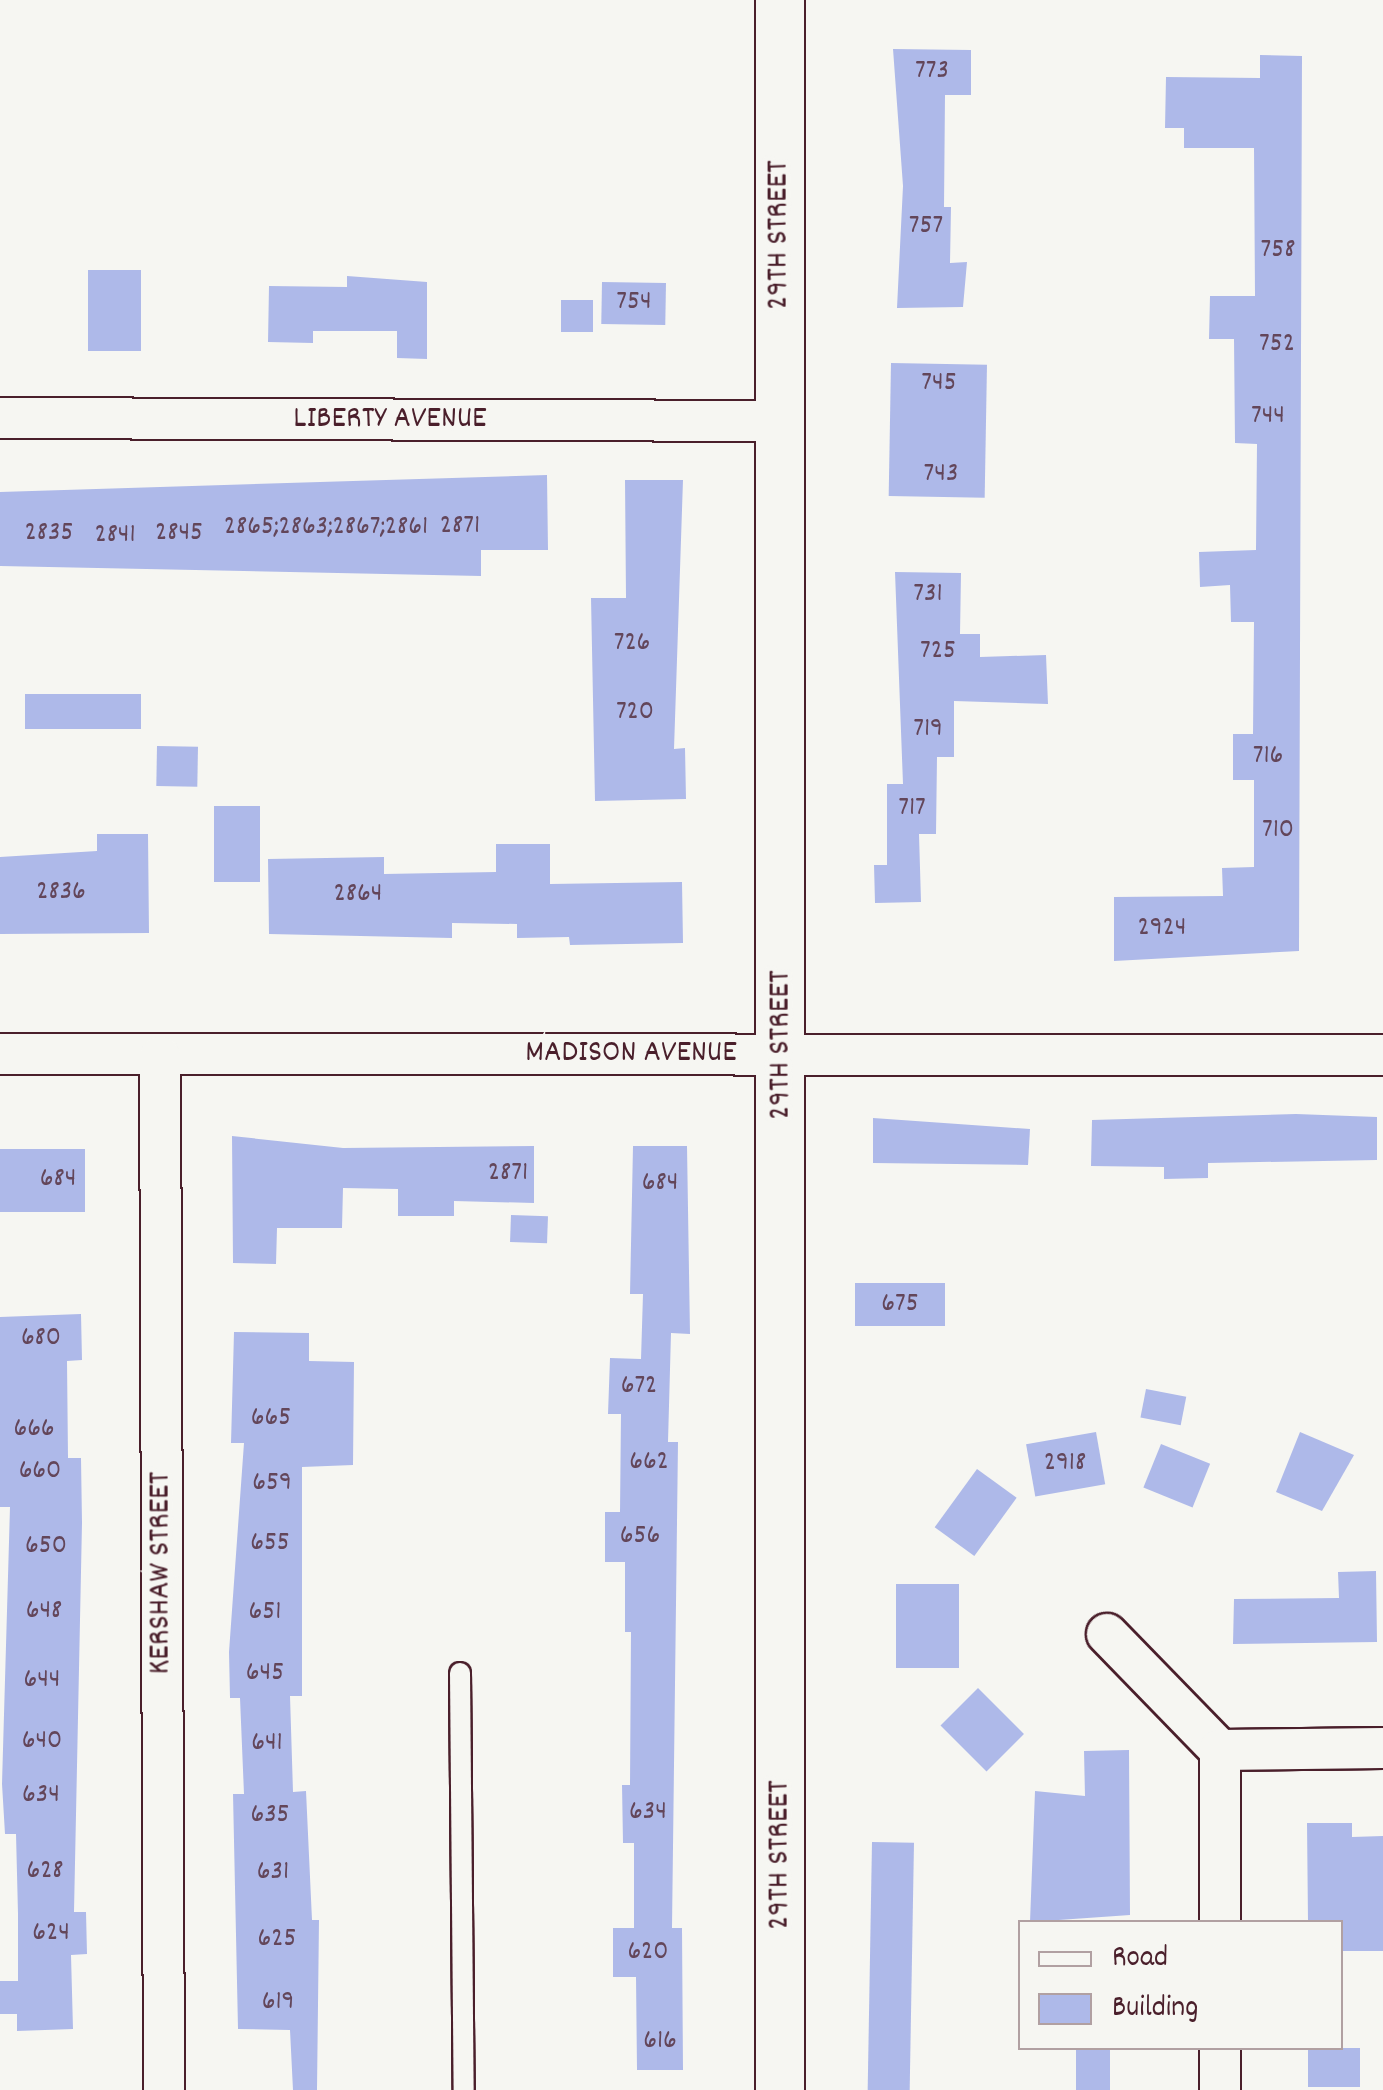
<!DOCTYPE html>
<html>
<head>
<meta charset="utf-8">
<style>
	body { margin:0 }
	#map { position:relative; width:1383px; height:2090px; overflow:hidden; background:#f6f6f2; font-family:Dekko,sans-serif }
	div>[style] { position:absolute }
	.building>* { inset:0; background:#aeb9e9; transform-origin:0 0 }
	.roads { filter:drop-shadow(2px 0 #4a1f2b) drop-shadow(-2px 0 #4a1f2b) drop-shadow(0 2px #4a1f2b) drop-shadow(0 -2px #4a1f2b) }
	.service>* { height:20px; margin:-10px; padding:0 10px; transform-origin:10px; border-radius:10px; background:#f6f6f2 }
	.minor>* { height:40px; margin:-20px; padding:0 20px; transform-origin:20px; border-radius:20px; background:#f6f6f2 }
	.tertiary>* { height:48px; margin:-24px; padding:0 24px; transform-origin:24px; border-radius:24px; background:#f6f6f2 }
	span { translate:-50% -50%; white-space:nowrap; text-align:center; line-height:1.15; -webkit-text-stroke:10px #f6f6f2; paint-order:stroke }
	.number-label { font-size:28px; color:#63465a }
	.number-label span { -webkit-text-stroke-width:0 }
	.street-label { font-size:32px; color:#4a1f2b }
	.legend { position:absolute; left:1018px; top:1920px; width:325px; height:130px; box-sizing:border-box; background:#f6f6f2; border:2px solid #b1a0a2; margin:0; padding:12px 18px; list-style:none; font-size:30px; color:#4a1f2b }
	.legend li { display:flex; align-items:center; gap:20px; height:50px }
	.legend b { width:50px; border:2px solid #b1a0a2 }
</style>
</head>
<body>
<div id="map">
	<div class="building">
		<div style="clip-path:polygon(893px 49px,971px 50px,971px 95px,945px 95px,944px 207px,951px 207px,950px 263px,967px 262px,963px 307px,897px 308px,903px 186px)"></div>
		<div style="clip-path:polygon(1260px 55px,1302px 56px,1299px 951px,1114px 961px,1114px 897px,1223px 896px,1222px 868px,1254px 867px,1254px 780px,1233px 780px,1233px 734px,1253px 734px,1254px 622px,1231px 622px,1230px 585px,1200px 587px,1199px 552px,1256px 550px,1257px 444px,1235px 443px,1234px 339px,1209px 339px,1210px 296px,1255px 296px,1254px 148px,1184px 148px,1184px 128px,1165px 128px,1166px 77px,1260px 78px)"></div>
		<div style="left:88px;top:270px;width:53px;height:81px"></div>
		<div style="clip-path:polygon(347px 276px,427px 282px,427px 359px,397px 358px,397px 331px,313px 331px,313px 343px,268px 342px,269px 286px,347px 287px)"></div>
		<div style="left:602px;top:282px;width:64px;height:42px;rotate:1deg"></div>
		<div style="left:561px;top:300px;width:32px;height:32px"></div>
		<div style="left:891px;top:363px;width:96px;height:133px;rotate:1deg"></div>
		<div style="clip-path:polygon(547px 475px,548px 550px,481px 550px,481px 576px,0 566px,0 492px)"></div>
		<div style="clip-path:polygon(625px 480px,683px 480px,674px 749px,685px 748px,686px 799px,595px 801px,591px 598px,626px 598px)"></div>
		<div style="clip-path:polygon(895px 572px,961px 573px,960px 634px,980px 634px,980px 657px,1046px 655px,1048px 704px,954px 701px,954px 757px,937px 757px,936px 834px,919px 834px,921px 902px,875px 903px,874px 865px,887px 865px,887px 784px,903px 784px)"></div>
		<div style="left:25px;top:694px;width:116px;height:35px"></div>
		<div style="left:157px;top:746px;width:41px;height:40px;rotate:1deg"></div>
		<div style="left:214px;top:806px;width:46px;height:76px"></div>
		<div style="clip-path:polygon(97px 834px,148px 834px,149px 933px,0 934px,0 857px,97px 851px)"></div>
		<div style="clip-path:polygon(496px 844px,550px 844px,550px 884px,682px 882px,683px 943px,570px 945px,569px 937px,517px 938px,517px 924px,452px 923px,452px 938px,269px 934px,268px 859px,384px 857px,384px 874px,496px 872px)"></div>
		<div style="clip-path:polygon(1296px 1114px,1377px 1117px,1377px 1160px,1208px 1163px,1208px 1178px,1164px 1179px,1164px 1167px,1091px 1166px,1092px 1120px)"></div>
		<div style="clip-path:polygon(873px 1118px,1030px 1129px,1028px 1165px,873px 1163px)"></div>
		<div style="clip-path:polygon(232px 1136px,343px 1148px,534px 1146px,534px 1203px,454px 1201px,454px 1216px,398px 1216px,398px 1189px,343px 1188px,342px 1228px,277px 1228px,276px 1264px,233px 1263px)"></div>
		<div style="clip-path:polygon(633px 1146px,687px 1146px,690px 1334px,671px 1333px,668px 1442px,678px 1442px,672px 1928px,682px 1928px,683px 2070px,637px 2070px,636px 1977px,613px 1977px,613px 1928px,634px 1928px,634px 1843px,623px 1843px,622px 1785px,630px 1785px,631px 1632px,625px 1632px,625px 1562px,605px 1562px,605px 1512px,620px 1512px,621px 1414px,608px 1414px,610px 1358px,641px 1359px,643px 1294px,630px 1294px)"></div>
		<div style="left:0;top:1149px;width:85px;height:63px"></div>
		<div style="left:511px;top:1215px;width:37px;height:27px;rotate:2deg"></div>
		<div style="left:945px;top:1283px;width:43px;height:90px;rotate:90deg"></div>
		<div style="clip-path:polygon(81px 1314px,82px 1360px,67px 1361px,68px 1458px,81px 1458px,82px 1523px,74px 1912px,86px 1912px,87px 1954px,71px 1955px,73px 2029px,17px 2031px,17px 2014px,0 2014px,0 1981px,18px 1981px,18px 1914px,16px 1834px,5px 1834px,2px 1784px,10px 1507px,0 1507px,0 1317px)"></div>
		<div style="clip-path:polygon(234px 1332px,309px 1333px,309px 1361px,354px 1362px,353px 1465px,302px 1467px,302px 1696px,290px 1696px,293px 1792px,306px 1791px,312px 1920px,319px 1920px,317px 2090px,293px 2090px,290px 2030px,238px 2029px,233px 1794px,244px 1794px,240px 1698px,230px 1698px,229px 1652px,244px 1443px,231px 1443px)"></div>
		<div style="left:1146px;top:1389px;width:41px;height:29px;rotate:11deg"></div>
		<div style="left:1096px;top:1432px;width:53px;height:71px;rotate:80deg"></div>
		<div style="clip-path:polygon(1300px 1432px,1354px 1455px,1322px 1511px,1276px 1492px)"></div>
		<div style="left:1161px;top:1444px;width:53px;height:47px;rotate:22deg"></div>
		<div style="left:977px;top:1469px;width:49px;height:72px;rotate:36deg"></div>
		<div style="clip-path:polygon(1376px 1571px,1377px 1642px,1233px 1644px,1234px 1599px,1339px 1598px,1338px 1572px)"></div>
		<div style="left:896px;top:1584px;width:63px;height:84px"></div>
		<div style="left:978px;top:1688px;width:65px;height:53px;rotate:45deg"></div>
		<div style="clip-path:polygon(1129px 1750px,1130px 1915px,1030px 1922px,1035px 1791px,1085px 1796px,1084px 1751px)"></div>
		<div style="clip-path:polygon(1307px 1823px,1352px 1823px,1352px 1837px,1383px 1836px,1383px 1951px,1340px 1951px,1340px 1922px,1308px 1922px)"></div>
		<div style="left:872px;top:1842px;width:42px;height:248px;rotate:1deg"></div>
		<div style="left:1076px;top:2048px;width:34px;height:42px"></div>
		<div style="left:1308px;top:2048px;width:52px;height:39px"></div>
	</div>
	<div class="roads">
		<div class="service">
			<div style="left:460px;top:1673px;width:417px;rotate:89.5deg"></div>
		</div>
		<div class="minor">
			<div style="left:0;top:418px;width:780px;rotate:0.22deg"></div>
			<div style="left:0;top:1054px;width:1383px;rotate:0.04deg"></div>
			<div style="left:160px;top:1057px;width:1033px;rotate:89.78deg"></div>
			<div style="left:1107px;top:1634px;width:162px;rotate:45.8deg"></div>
			<div style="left:1220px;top:1750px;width:163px;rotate:-0.7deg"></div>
			<div style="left:1220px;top:1922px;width:172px;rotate:-90deg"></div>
			<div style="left:1220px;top:2090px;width:42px;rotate:-90deg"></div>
		</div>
		<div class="tertiary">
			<div style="left:780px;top:0;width:2090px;rotate:90deg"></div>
		</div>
	</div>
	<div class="number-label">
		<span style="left:932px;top:72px">773</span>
		<span style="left:926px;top:227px">757</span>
		<span style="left:1278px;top:251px">758</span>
		<span style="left:634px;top:303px">754</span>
		<span style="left:1277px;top:345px">752</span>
		<span style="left:939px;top:384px">745</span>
		<span style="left:1268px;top:417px">744</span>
		<span style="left:941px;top:475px">743</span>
		<span style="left:460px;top:527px">2871</span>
		<span style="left:326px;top:528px">2865;2863;2867;2861</span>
		<span style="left:49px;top:534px">2835</span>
		<span style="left:179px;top:534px">2845</span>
		<span style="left:115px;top:536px">2841</span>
		<span style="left:928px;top:595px">731</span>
		<span style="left:632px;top:644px">726</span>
		<span style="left:938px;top:652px">725</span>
		<span style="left:635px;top:713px">720</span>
		<span style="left:928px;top:730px">719</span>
		<span style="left:1268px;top:757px">716</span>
		<span style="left:912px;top:809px">717</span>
		<span style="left:1278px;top:831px">710</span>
		<span style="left:61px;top:893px">2836</span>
		<span style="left:358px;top:895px">2864</span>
		<span style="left:1162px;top:929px">2924</span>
		<span style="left:508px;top:1174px">2871</span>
		<span style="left:58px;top:1180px">684</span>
		<span style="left:660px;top:1184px">684</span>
		<span style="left:900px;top:1305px">675</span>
		<span style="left:41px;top:1339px">680</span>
		<span style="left:639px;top:1387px">672</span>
		<span style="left:271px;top:1419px">665</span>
		<span style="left:34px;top:1430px">666</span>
		<span style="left:649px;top:1463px">662</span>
		<span style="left:1065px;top:1464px">2918</span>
		<span style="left:40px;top:1472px">660</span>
		<span style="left:272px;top:1484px">659</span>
		<span style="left:640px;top:1537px">656</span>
		<span style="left:270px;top:1544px">655</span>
		<span style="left:46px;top:1547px">650</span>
		<span style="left:44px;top:1612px">648</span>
		<span style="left:265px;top:1613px">651</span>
		<span style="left:265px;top:1674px">645</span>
		<span style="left:42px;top:1681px">644</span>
		<span style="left:42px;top:1742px">640</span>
		<span style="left:267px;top:1744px">641</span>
		<span style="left:41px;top:1796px">634</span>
		<span style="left:648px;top:1813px">634</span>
		<span style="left:270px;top:1816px">635</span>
		<span style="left:45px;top:1872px">628</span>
		<span style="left:273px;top:1873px">631</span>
		<span style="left:51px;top:1934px">624</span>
		<span style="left:277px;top:1940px">625</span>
		<span style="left:648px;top:1953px">620</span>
		<span style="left:278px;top:2003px">619</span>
		<span style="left:660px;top:2042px">616</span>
	</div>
	<div class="street-label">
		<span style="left:780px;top:235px;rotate:-90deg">29TH STREET</span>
		<span style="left:390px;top:420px">LIBERTY AVENUE</span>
		<span style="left:782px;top:1045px;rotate:-90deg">29TH STREET</span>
		<span style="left:631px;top:1054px">MADISON AVENUE</span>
		<span style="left:162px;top:1573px;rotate:-90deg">KERSHAW STREET</span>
		<span style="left:781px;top:1855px;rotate:-90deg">29TH STREET</span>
	</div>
	<ul class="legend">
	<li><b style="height:12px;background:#f6f6f2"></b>Road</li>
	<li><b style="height:28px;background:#aeb9e9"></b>Building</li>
	</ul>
</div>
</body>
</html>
